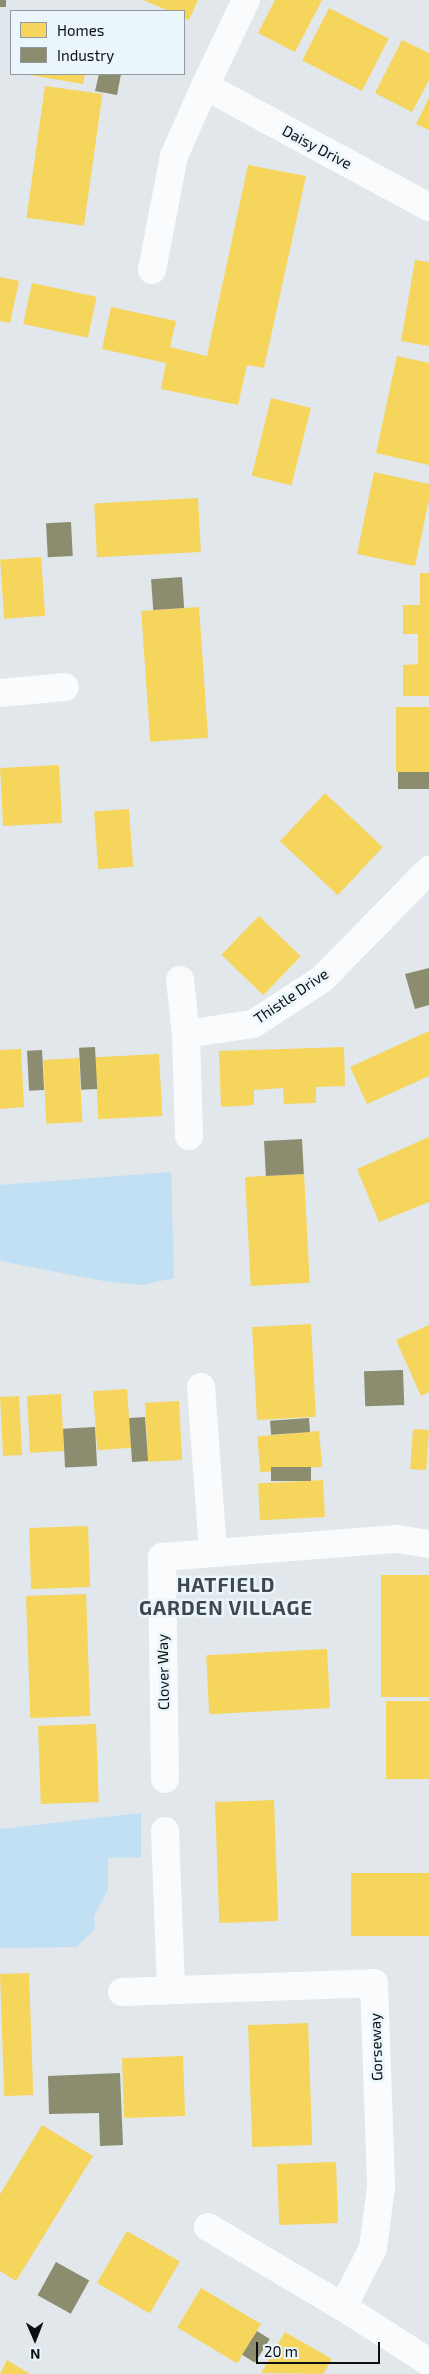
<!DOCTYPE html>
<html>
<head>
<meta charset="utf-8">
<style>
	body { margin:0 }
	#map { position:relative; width:429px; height:2374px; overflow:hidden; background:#e1e7eb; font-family:"Exo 2",sans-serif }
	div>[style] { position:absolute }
	.green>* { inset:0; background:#c1e0f4 }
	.homes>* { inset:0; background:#f6d55c; transform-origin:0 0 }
	.industry>* { inset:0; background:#8c8c6e; transform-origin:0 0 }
	.minor>* { height:28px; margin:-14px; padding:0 14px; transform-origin:14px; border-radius:14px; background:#fafbfc }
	span { translate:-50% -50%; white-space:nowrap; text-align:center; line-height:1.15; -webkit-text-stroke:5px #eaf5fc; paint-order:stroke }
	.street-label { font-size:15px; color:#0b0f11 }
	.district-label { font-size:20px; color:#3f484d; font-weight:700; letter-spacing:1px }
	.legend { position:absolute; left:10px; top:10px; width:175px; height:65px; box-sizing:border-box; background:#eaf5fc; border:1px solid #91999e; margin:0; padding:6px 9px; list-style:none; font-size:15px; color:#0b0f11 }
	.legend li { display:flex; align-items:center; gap:10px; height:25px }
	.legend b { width:25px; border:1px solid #91999e }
	.north { position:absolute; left:10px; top:2314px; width:50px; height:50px; -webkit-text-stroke:4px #eaf5fc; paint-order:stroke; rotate:179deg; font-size:14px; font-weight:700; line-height:20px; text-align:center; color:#0b0f11 }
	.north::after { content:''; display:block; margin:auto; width:18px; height:22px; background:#0b0f11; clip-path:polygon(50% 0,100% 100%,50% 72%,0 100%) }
	.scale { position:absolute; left:256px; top:2342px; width:124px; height:22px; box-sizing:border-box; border:2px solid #0b0f11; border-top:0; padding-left:6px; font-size:15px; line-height:18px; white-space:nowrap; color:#0b0f11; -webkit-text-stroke:4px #eaf5fc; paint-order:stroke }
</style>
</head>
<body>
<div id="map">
	<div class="green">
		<div style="clip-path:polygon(171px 1172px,174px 1278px,142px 1285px,109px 1282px,0 1261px,0 1185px)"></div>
		<div style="clip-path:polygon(141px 1813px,141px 1857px,108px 1858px,108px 1889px,94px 1916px,95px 1929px,76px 1947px,0 1948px,0 1829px)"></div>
	</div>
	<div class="homes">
		<div style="clip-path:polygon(143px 0,198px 0,189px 20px,184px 18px,184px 11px,169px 11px)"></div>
		<div style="clip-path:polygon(275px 0,322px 0,295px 52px,258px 33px)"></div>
		<div style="left:329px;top:8px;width:67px;height:59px;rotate:27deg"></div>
		<div style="clip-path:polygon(402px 40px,429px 53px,429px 80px,412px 112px,375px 93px)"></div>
		<div style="clip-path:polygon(24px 74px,85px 74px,83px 84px)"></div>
		<div style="left:45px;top:86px;width:58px;height:133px;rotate:8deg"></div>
		<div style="clip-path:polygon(429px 98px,429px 130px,416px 124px)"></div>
		<div style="clip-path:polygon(248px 165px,306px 176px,264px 368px,247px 365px,238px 405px,161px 389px,166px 363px,102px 349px,111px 307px,176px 321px,170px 347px,207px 356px)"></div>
		<div style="clip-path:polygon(415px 260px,429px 262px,429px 346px,401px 341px)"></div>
		<div style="clip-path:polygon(0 277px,19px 281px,10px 323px,0 321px)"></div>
		<div style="left:32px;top:283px;width:66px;height:42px;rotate:12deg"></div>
		<div style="clip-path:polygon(397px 356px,429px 363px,429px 465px,376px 453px)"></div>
		<div style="left:271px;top:398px;width:41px;height:80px;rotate:14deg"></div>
		<div style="clip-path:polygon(374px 472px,429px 484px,429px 500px,415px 566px,357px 554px)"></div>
		<div style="left:198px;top:498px;width:54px;height:104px;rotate:87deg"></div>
		<div style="left:41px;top:557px;width:59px;height:41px;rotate:86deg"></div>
		<div style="clip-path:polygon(420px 573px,429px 573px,429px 696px,403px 696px,403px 665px,418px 664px,418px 634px,403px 634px,403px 605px,420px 605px)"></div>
		<div style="left:199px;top:607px;width:131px;height:58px;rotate:86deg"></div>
		<div style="left:429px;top:707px;width:65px;height:33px;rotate:90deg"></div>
		<div style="left:59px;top:765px;width:58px;height:59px;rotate:87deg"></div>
		<div style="left:325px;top:793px;width:79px;height:66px;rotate:43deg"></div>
		<div style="left:129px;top:809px;width:58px;height:35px;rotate:86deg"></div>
		<div style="left:259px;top:916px;width:58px;height:54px;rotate:44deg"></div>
		<div style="clip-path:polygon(429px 1031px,429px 1076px,367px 1104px,350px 1067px)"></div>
		<div style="clip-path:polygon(344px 1047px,345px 1086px,316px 1087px,316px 1103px,284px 1104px,283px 1088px,254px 1090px,254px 1105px,221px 1107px,219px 1051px)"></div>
		<div style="clip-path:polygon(21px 1049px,24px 1107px,0 1109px,0 1050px)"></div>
		<div style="left:159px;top:1054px;width:62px;height:64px;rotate:87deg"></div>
		<div style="left:79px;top:1058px;width:64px;height:36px;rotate:87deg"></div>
		<div style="clip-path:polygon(429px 1137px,429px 1202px,379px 1222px,357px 1169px)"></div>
		<div style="left:304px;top:1174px;width:109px;height:59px;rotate:87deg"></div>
		<div style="left:311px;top:1324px;width:93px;height:59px;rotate:87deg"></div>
		<div style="clip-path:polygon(429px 1325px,429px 1392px,421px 1396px,396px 1340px)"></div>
		<div style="left:127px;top:1389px;width:59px;height:34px;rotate:86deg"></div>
		<div style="left:61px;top:1394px;width:57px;height:34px;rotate:87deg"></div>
		<div style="left:19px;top:1396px;width:59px;height:19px;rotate:87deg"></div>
		<div style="left:179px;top:1401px;width:59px;height:34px;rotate:87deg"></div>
		<div style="left:413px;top:1429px;width:16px;height:40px;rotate:4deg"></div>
		<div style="left:319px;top:1431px;width:36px;height:62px;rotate:85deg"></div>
		<div style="left:323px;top:1480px;width:37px;height:65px;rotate:87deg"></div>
		<div style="left:88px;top:1526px;width:61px;height:59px;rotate:88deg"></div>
		<div style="left:429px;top:1575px;width:122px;height:48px;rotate:90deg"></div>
		<div style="left:86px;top:1594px;width:122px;height:60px;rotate:88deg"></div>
		<div style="left:327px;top:1649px;width:59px;height:121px;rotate:87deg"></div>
		<div style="left:429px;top:1701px;width:78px;height:43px;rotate:90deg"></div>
		<div style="left:96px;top:1724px;width:78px;height:58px;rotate:88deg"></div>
		<div style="left:274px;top:1800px;width:121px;height:59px;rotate:88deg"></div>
		<div style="left:351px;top:1873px;width:78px;height:63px"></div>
		<div style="left:29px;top:1973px;width:122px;height:29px;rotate:88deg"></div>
		<div style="left:308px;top:2023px;width:122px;height:60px;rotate:88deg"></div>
		<div style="left:183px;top:2056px;width:60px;height:61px;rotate:88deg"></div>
		<div style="clip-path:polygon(42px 2125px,93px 2156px,16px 2281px,0 2271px,0 2194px)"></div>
		<div style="left:336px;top:2162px;width:61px;height:59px;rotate:88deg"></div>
		<div style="left:127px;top:2231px;width:61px;height:60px;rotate:30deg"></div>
		<div style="left:201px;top:2288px;width:70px;height:46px;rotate:31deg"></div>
		<div style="clip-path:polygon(285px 2332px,332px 2359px,323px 2374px,261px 2373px)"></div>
		<div style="clip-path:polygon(7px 2360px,30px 2374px,0 2374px)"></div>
	</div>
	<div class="industry">
		<div style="left:0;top:0;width:6px;height:7px"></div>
		<div style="clip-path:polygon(99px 74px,121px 74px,117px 95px,95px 91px)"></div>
		<div style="left:71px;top:522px;width:34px;height:25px;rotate:87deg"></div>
		<div style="left:182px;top:577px;width:31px;height:31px;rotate:86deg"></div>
		<div style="left:398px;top:772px;width:31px;height:17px"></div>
		<div style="clip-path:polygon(429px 968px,429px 1005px,415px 1009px,405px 974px)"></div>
		<div style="left:95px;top:1047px;width:42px;height:16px;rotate:87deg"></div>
		<div style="left:42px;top:1050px;width:40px;height:15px;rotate:87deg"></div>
		<div style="left:302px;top:1139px;width:35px;height:38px;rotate:87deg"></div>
		<div style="left:403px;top:1370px;width:35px;height:39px;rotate:88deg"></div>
		<div style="left:145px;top:1417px;width:44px;height:16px;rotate:86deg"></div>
		<div style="left:309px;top:1418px;width:14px;height:39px;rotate:86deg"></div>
		<div style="left:95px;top:1427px;width:39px;height:32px;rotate:87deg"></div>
		<div style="left:311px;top:1467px;width:14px;height:40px;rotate:90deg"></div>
		<div style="clip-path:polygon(120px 2073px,123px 2145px,100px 2146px,99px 2113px,49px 2114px,48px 2076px)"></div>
		<div style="left:56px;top:2262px;width:38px;height:38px;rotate:29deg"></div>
		<div style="left:257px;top:2331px;width:15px;height:28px;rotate:32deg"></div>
	</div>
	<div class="minor">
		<div style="left:246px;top:0;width:95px;rotate:115.5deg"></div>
		<div style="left:205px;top:86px;width:255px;rotate:28.4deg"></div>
		<div style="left:152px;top:270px;width:116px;rotate:-79.1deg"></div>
		<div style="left:174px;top:156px;width:77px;rotate:-66.1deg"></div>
		<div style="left:0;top:693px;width:65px;rotate:-5.3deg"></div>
		<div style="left:180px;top:980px;width:54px;rotate:83.7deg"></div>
		<div style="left:189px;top:1136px;width:102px;rotate:-91.7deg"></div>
		<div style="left:186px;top:1034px;width:68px;rotate:-8.5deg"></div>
		<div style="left:253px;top:1024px;width:82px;rotate:-33.1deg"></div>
		<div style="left:322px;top:979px;width:153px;rotate:-45.5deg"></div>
		<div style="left:201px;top:1387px;width:164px;rotate:85.8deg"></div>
		<div style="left:165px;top:1779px;width:222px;rotate:-90.8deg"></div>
		<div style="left:162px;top:1557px;width:236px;rotate:-4.4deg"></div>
		<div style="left:397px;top:1539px;width:32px;rotate:9deg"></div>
		<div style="left:165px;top:1831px;width:158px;rotate:87.8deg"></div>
		<div style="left:122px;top:1992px;width:252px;rotate:-2deg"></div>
		<div style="left:374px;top:1983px;width:204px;rotate:88deg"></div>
		<div style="left:381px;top:2187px;width:62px;rotate:97.5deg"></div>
		<div style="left:373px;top:2248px;width:66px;rotate:117deg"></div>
		<div style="left:208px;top:2227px;width:157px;rotate:30.7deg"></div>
		<div style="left:343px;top:2307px;width:102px;rotate:32.6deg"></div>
	</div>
	<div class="street-label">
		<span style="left:317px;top:147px;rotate:28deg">Daisy Drive</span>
		<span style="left:291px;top:996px;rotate:-34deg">Thistle Drive</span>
		<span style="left:163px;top:1672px;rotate:-91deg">Clover Way</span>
		<span style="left:376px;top:2047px;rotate:-92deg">Gorseway</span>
	</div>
	<div class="district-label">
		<span style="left:226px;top:1596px">HATFIELD<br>GARDEN VILLAGE</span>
	</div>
	<ul class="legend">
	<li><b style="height:14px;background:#f6d55c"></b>Homes</li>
	<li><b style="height:14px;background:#8c8c6e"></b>Industry</li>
	</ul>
	<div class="north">N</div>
	<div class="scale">20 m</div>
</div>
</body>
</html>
